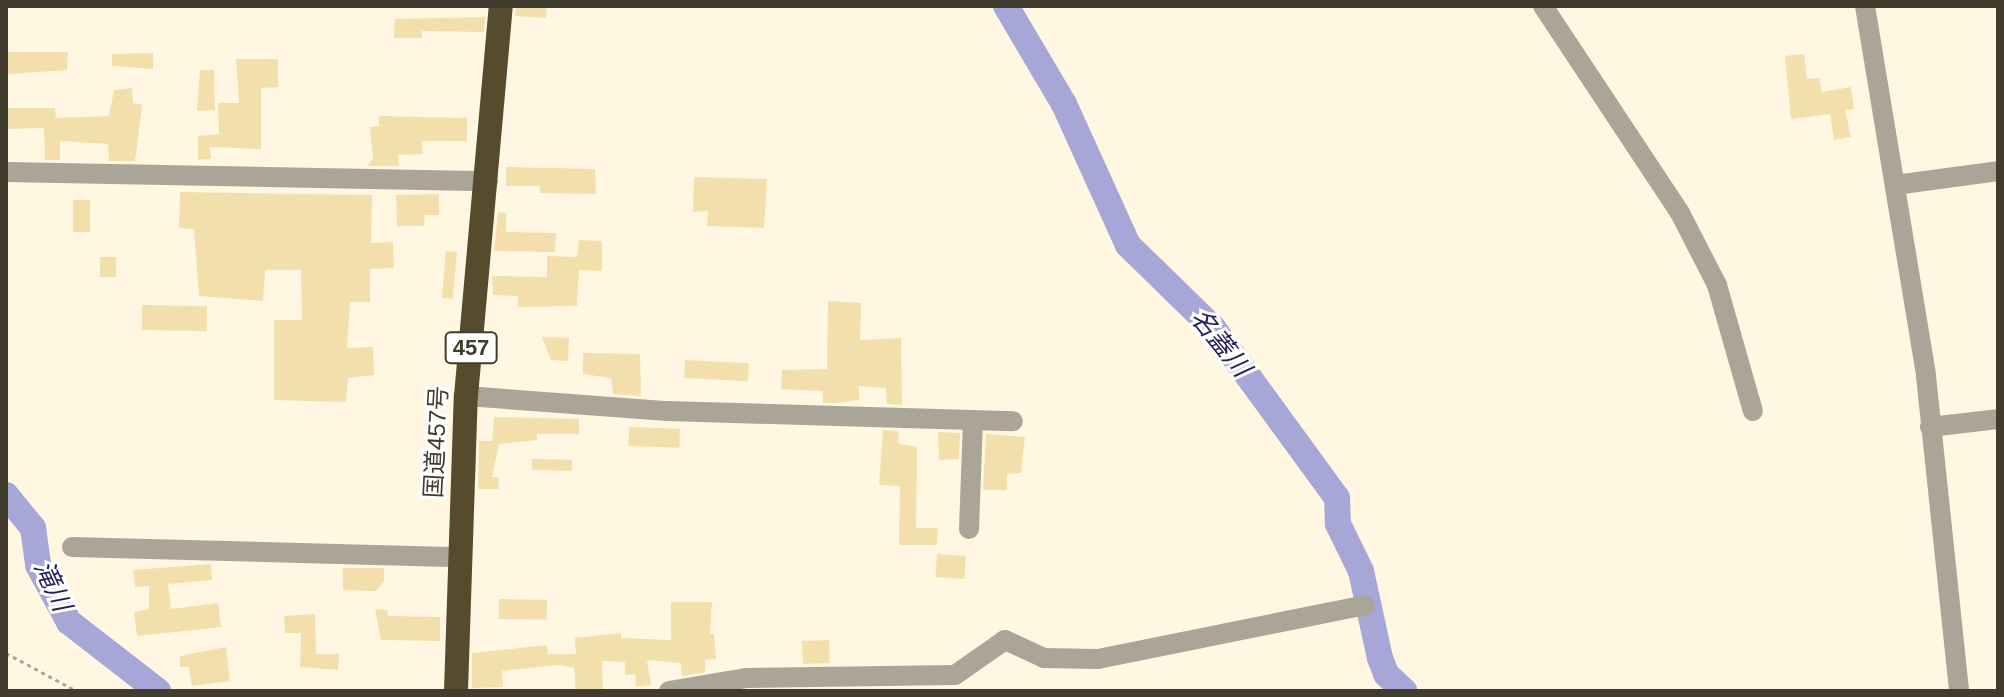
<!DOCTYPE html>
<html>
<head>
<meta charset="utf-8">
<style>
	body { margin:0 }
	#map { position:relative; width:2004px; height:697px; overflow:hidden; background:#fff7e2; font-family:Helvetica,"Noto Sans JP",sans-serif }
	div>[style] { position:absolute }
	.river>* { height:26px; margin:-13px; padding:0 13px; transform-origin:13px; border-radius:13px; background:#a6a6d7 }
	.building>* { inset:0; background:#f2dfab; transform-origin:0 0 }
	.path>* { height:3px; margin-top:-1.5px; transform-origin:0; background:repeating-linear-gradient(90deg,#aba492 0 4px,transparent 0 8px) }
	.minor>* { height:20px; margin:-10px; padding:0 10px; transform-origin:10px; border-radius:10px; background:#aba597 }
	.highway>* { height:24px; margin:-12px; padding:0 12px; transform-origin:12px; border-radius:12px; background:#564b2c }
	span { translate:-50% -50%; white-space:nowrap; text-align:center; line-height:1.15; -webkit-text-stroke:6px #fff; paint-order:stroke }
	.shield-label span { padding:2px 6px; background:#fff; border:2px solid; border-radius:6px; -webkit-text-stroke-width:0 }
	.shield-label { font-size:22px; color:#413c2e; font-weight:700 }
	.street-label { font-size:24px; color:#413c2e }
	.water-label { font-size:26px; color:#261f59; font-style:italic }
	.frame { position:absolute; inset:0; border:8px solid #413c2e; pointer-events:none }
</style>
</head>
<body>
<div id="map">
	<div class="river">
		<div style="left:1006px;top:6px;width:114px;rotate:59.4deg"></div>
		<div style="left:1064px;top:104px;width:155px;rotate:65.6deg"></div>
		<div style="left:1128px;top:245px;width:119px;rotate:44.3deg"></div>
		<div style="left:1213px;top:328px;width:210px;rotate:53.9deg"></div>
		<div style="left:1337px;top:498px;width:26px;rotate:88deg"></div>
		<div style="left:1338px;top:524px;width:52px;rotate:63.9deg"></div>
		<div style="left:1361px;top:571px;width:89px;rotate:77.7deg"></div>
		<div style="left:1380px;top:658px;width:17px;rotate:69deg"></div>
		<div style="left:1386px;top:674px;width:25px;rotate:43deg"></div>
		<div style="left:6px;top:495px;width:43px;rotate:50.7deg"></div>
		<div style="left:33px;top:528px;width:37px;rotate:82deg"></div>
		<div style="left:38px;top:565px;width:65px;rotate:61.5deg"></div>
		<div style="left:69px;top:622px;width:113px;rotate:37.8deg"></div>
	</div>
	<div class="building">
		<div style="clip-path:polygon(516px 6px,547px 6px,546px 18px,515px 16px)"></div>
		<div style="clip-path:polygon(485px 17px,484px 32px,422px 31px,422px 38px,394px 38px,395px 19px)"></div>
		<div style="clip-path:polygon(8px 52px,68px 52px,67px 70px,8px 74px)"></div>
		<div style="clip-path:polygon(153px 53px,153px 69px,112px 66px,112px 54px)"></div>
		<div style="clip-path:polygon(1804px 54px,1807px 79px,1819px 78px,1822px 92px,1851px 87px,1854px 109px,1845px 110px,1851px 137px,1834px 140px,1830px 114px,1791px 119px,1785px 56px)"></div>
		<div style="clip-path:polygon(236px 59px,278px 59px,278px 87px,261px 88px,261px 149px,210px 147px,211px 159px,198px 160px,198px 136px,219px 134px,218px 103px,239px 103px)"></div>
		<div style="clip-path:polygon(200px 70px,214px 70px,215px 110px,197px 111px)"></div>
		<div style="clip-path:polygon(132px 88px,133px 103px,142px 105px,135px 161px,109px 161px,108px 144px,60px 141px,60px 160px,45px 160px,44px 128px,8px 129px,7px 108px,55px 108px,56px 118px,109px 116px,114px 90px)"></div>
		<div style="clip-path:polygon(379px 116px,467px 118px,467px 141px,422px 141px,423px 154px,398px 155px,399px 166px,368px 166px,373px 158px,370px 127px,379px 126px)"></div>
		<div style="clip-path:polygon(506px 167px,595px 169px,596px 194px,540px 193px,540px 186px,506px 186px)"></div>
		<div style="clip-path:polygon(694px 177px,767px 179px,764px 228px,707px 226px,708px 211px,693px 212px)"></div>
		<div style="clip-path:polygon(180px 192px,372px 195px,371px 243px,393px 242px,394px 268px,370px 269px,370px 302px,350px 302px,347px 348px,373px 347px,374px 375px,348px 378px,346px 402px,274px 400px,274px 320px,302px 320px,301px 270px,265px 270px,263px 301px,199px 296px,194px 229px,179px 228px)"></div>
		<div style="clip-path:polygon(439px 194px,439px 215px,425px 215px,424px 226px,397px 226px,396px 195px)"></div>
		<div style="left:73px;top:200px;width:17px;height:32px"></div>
		<div style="clip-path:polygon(498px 212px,506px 213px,506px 232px,556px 233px,555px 252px,494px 251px)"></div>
		<div style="clip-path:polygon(579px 240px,602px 241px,602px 271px,579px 270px,577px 306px,518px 307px,518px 296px,493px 295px,492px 276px,547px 277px,547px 256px,577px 257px)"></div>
		<div style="left:446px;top:251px;width:11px;height:47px;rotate:5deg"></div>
		<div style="left:100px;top:257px;width:16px;height:20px"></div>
		<div style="clip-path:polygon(828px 301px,861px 303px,860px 340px,901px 338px,902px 405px,887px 404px,886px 388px,859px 386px,859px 400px,837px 403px,823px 403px,823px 391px,781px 389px,782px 370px,827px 369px)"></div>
		<div style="left:142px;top:305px;width:65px;height:25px;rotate:1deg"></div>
		<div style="clip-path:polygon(542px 337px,569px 338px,568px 361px,551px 360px)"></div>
		<div style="clip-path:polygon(583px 353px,640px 354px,641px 396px,613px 394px,611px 378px,583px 374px)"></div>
		<div style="left:685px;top:360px;width:64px;height:18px;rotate:3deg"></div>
		<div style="clip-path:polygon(494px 417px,579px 419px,579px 434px,537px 434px,537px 440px,499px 444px,492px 477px,498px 477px,499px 489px,478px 489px,479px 441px,492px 441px)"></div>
		<div style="left:629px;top:427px;width:51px;height:19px;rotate:2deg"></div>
		<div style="clip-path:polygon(883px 430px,898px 431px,899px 444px,917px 447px,916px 528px,938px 528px,937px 545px,899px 545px,900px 486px,879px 485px)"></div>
		<div style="clip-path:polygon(938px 432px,960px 433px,959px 459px,939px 460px)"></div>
		<div style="clip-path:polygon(986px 434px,1025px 437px,1021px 473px,1007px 474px,1007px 490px,983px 490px)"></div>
		<div style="left:532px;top:459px;width:40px;height:11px;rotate:1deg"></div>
		<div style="left:937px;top:554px;width:29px;height:23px;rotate:4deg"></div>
		<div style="clip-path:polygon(211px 564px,212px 580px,168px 584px,171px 609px,218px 603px,221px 627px,137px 636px,134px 612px,149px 609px,149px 586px,135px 587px,133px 570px)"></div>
		<div style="clip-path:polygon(343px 568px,384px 568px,384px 581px,376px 591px,343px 590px)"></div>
		<div style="left:499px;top:599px;width:48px;height:20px;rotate:1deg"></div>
		<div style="clip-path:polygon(671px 602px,712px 602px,710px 634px,714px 634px,716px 659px,705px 660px,705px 672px,682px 676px,681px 663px,647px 660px,651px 685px,636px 687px,635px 674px,625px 675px,625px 662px,602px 661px,603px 691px,576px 691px,574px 668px,558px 665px,502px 671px,503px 687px,472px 688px,472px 653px,547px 645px,548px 654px,576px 654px,575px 638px,621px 633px,621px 638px,671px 640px)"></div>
		<div style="clip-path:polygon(375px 609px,387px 610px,388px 616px,440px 617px,440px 641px,381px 640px)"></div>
		<div style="clip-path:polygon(315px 614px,316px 654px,339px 654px,338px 670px,300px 667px,301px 633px,285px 633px,284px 616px)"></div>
		<div style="left:829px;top:640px;width:23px;height:27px;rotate:88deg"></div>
		<div style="clip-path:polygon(226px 647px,230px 681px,192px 686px,189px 667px,180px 667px,180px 656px)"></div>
	</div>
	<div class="path">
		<div style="left:6px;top:653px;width:81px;rotate:28.2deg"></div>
	</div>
	<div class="minor">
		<div style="left:1543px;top:6px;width:248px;rotate:56.5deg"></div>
		<div style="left:1680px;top:213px;width:81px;rotate:62.8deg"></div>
		<div style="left:1717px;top:285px;width:131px;rotate:74.1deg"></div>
		<div style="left:1865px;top:6px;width:375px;rotate:80.6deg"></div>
		<div style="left:1926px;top:376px;width:317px;rotate:84deg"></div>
		<div style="left:6px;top:172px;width:482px;rotate:1.1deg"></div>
		<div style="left:1895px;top:185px;width:104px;rotate:-7.7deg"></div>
		<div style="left:466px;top:396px;width:202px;rotate:4.3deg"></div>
		<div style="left:667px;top:411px;width:346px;rotate:1.7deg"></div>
		<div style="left:1930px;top:427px;width:68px;rotate:-6.7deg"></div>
		<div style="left:969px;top:529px;width:107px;rotate:-87.9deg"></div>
		<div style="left:72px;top:547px;width:387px;rotate:1.5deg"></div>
		<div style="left:669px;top:691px;width:79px;rotate:-9.5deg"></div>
		<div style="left:747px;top:678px;width:208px;rotate:-0.8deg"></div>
		<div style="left:955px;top:675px;width:61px;rotate:-35deg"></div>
		<div style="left:1005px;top:640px;width:43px;rotate:24.8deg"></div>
		<div style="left:1044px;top:658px;width:54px;rotate:1.1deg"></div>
		<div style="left:1098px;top:659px;width:272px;rotate:-11.4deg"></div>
	</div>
	<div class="highway">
		<div style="left:456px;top:691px;width:295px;rotate:-88.1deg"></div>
		<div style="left:466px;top:396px;width:392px;rotate:-84.9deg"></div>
	</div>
	<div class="shield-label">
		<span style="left:471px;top:348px">457</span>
	</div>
	<div class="street-label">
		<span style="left:436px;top:442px;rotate:-87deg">国道457号</span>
	</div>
	<div class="water-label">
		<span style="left:1220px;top:343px;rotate:51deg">名蓋川</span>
		<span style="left:52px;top:586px;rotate:65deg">滝川</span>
	</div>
	<div class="frame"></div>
</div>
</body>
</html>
